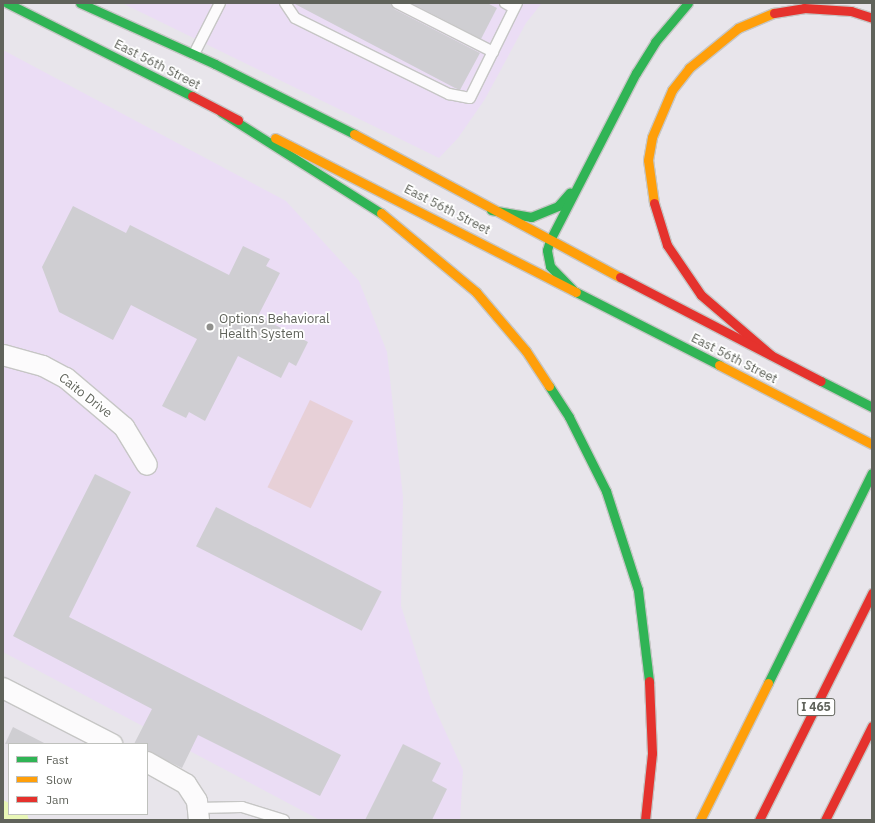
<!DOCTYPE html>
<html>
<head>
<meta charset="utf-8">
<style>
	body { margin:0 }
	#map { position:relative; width:875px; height:823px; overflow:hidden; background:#e8e5eb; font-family:"IBM Plex Sans",sans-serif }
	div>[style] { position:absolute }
	.commercial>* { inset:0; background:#ebddf5 }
	.green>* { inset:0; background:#e7d0d7; transform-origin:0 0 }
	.water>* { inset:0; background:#e9f7b7 }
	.building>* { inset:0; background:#cfced2; transform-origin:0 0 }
	.roads { filter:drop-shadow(1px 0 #c6c6c5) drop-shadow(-1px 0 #c6c6c5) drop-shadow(0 1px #c6c6c5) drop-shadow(0 -1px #c6c6c5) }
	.lane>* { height:10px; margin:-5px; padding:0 5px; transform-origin:5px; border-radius:5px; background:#fcfbfc }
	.street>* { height:20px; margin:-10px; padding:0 10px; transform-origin:10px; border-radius:10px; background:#fcfbfc }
	.fast>* { height:9px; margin:-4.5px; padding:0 4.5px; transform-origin:4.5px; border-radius:4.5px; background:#30b455 }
	.slow>* { height:9px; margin:-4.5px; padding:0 4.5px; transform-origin:4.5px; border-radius:4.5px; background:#ff9f0a }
	.jam>* { height:9px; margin:-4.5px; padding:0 4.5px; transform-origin:4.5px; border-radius:4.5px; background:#e5322d }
	.dots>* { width:11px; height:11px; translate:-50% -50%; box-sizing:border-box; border:2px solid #fff; border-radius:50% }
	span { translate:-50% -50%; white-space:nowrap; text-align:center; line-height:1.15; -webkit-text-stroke:3.5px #fff; paint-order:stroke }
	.shield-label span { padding:1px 3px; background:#fff; border:1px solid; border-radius:3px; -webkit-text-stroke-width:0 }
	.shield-label { font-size:12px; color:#60635b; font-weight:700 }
	.street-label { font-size:13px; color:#60635b }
	.poi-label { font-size:13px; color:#60635b }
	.left { translate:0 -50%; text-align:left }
	.frame { position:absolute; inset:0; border:4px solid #60635b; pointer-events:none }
	.legend { position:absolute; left:8px; top:743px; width:140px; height:72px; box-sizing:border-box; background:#fff; border:1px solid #bfc1bd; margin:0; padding:5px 7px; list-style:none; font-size:12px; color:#60635b }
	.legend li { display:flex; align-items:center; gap:8px; height:20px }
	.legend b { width:20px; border:1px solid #bfc1bd }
</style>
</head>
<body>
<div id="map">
	<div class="commercial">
		<div style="clip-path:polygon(122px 3px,542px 3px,526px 23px,485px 99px,458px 138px,439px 158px)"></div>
		<div style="clip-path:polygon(3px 50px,286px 201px,359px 281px,387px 352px,403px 497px,401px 606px,431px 700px,463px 770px,460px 820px,320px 820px,3px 652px)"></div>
	</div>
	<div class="green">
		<div style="left:310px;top:400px;width:48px;height:97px;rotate:26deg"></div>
	</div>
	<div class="water">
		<div style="clip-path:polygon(3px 800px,9px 803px,9px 814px,27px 814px,29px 820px,3px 820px)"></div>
	</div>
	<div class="building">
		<div style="clip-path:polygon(293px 3px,391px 3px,394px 9px,480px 53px,460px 90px,455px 88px)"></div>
		<div style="clip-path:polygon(411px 3px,487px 3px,497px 8px,481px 39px)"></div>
		<div style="clip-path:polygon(73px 206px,126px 233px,130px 225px,229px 275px,243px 246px,270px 259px,266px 266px,280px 273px,258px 316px,308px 342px,296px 366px,289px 362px,281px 378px,238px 356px,205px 421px,189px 412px,186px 418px,162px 406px,197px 339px,131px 305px,113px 340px,59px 312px,42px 267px)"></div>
		<div style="clip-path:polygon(95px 474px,131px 492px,69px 617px,341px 755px,320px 796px,198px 735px,182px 768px,147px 751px,147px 744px,134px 744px,152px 709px,13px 636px)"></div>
		<div style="left:216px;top:507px;width:186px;height:44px;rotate:27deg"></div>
		<div style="clip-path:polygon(13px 727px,46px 744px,5px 744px)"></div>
		<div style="clip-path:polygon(403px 744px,441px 763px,432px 781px,447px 789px,432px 820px,365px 820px)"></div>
	</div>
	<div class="roads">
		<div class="lane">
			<div style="left:285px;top:3px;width:18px;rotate:56deg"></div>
			<div style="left:295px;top:18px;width:172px;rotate:26.3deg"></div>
			<div style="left:449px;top:94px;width:21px;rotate:11deg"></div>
			<div style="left:470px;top:98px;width:106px;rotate:-63.7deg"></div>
			<div style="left:397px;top:3px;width:108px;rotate:27deg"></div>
			<div style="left:505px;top:3px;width:10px;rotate:29deg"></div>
			<div style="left:194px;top:54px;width:57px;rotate:-63deg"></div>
			<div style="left:198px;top:808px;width:44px;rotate:-1.3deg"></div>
			<div style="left:242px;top:807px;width:44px;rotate:17.2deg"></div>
		</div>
		<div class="street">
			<div style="left:3px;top:355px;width:41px;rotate:15.4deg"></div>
			<div style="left:43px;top:366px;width:26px;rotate:28deg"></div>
			<div style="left:66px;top:378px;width:76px;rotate:40.2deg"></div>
			<div style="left:124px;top:427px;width:44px;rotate:58.8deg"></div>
			<div style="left:3px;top:688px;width:123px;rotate:27.2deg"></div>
			<div style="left:147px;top:762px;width:45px;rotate:29.4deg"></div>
			<div style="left:186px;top:784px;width:20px;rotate:57deg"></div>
			<div style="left:197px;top:801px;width:19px;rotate:84deg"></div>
		</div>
		<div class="fast">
			<div style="left:7px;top:3px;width:207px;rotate:26.7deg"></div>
			<div style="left:80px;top:3px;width:148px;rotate:24.3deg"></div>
			<div style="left:215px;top:64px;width:156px;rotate:26.7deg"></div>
			<div style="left:221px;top:112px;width:189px;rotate:32.3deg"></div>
			<div style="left:491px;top:210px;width:41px;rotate:9.9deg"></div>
			<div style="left:531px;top:217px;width:29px;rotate:-22deg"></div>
			<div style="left:558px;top:206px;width:18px;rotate:-49deg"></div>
			<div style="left:573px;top:290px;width:33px;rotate:-134deg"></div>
			<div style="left:550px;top:266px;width:16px;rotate:-101deg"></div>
			<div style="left:547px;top:250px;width:10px;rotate:-73deg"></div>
			<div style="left:550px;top:240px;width:188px;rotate:-62.8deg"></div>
			<div style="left:636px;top:73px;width:36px;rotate:-58deg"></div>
			<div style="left:655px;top:42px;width:51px;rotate:-49.8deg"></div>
			<div style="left:576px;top:292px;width:161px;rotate:27deg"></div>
			<div style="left:821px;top:381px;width:57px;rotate:27deg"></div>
			<div style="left:549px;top:386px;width:37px;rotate:57deg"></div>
			<div style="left:569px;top:417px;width:83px;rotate:63.4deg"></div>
			<div style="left:606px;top:491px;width:104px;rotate:72.1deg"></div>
			<div style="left:638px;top:590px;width:92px;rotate:83.1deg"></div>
			<div style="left:768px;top:683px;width:234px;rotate:-63.7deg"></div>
		</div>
		<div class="slow">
			<div style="left:354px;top:134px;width:302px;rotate:28.3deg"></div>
			<div style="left:275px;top:138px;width:338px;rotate:27.1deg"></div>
			<div style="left:654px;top:203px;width:43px;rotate:-97.9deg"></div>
			<div style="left:648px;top:160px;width:23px;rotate:-80deg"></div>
			<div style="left:652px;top:137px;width:51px;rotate:-66.9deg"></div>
			<div style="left:672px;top:90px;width:28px;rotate:-52deg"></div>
			<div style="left:689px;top:68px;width:63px;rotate:-39.2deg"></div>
			<div style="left:738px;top:28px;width:39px;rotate:-23deg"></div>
			<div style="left:381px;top:213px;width:124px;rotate:39.7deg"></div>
			<div style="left:476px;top:292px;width:77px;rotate:49.7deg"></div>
			<div style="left:526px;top:351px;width:42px;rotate:56.7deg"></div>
			<div style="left:719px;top:365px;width:172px;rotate:27.3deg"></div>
			<div style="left:700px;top:820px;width:153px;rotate:-63.6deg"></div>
		</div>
		<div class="jam">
			<div style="left:774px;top:13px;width:30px;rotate:-9deg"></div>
			<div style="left:804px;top:8px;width:47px;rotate:3.7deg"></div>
			<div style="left:851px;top:11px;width:22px;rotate:18deg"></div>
			<div style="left:192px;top:96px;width:52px;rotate:27.6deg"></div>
			<div style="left:654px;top:203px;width:44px;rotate:72.8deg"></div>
			<div style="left:667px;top:245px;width:60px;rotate:55.8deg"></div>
			<div style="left:701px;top:295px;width:92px;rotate:40.6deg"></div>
			<div style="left:620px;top:277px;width:226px;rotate:27.4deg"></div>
			<div style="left:645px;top:820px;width:67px;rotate:-84deg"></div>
			<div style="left:652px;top:753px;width:72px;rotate:-92.4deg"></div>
			<div style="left:759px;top:820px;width:254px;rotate:-63.5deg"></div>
			<div style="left:825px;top:820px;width:105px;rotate:-63.4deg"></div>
		</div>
	</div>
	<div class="dots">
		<div style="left:210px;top:327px;background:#90908d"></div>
	</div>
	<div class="shield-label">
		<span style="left:816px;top:707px">I 465</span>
	</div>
	<div class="street-label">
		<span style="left:157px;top:65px;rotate:27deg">East 56th Street</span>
		<span style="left:447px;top:210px;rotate:27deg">East 56th Street</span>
		<span style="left:734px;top:359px;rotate:27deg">East 56th Street</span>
		<span style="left:85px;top:396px;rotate:38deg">Caito Drive</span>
	</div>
	<div class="poi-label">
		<span class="left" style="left:219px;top:327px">Options Behavioral<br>Health System</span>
	</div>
	<div class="frame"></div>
	<ul class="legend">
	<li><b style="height:5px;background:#30b455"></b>Fast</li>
	<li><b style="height:5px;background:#ff9f0a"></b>Slow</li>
	<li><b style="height:5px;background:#e5322d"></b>Jam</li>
	</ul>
</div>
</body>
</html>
